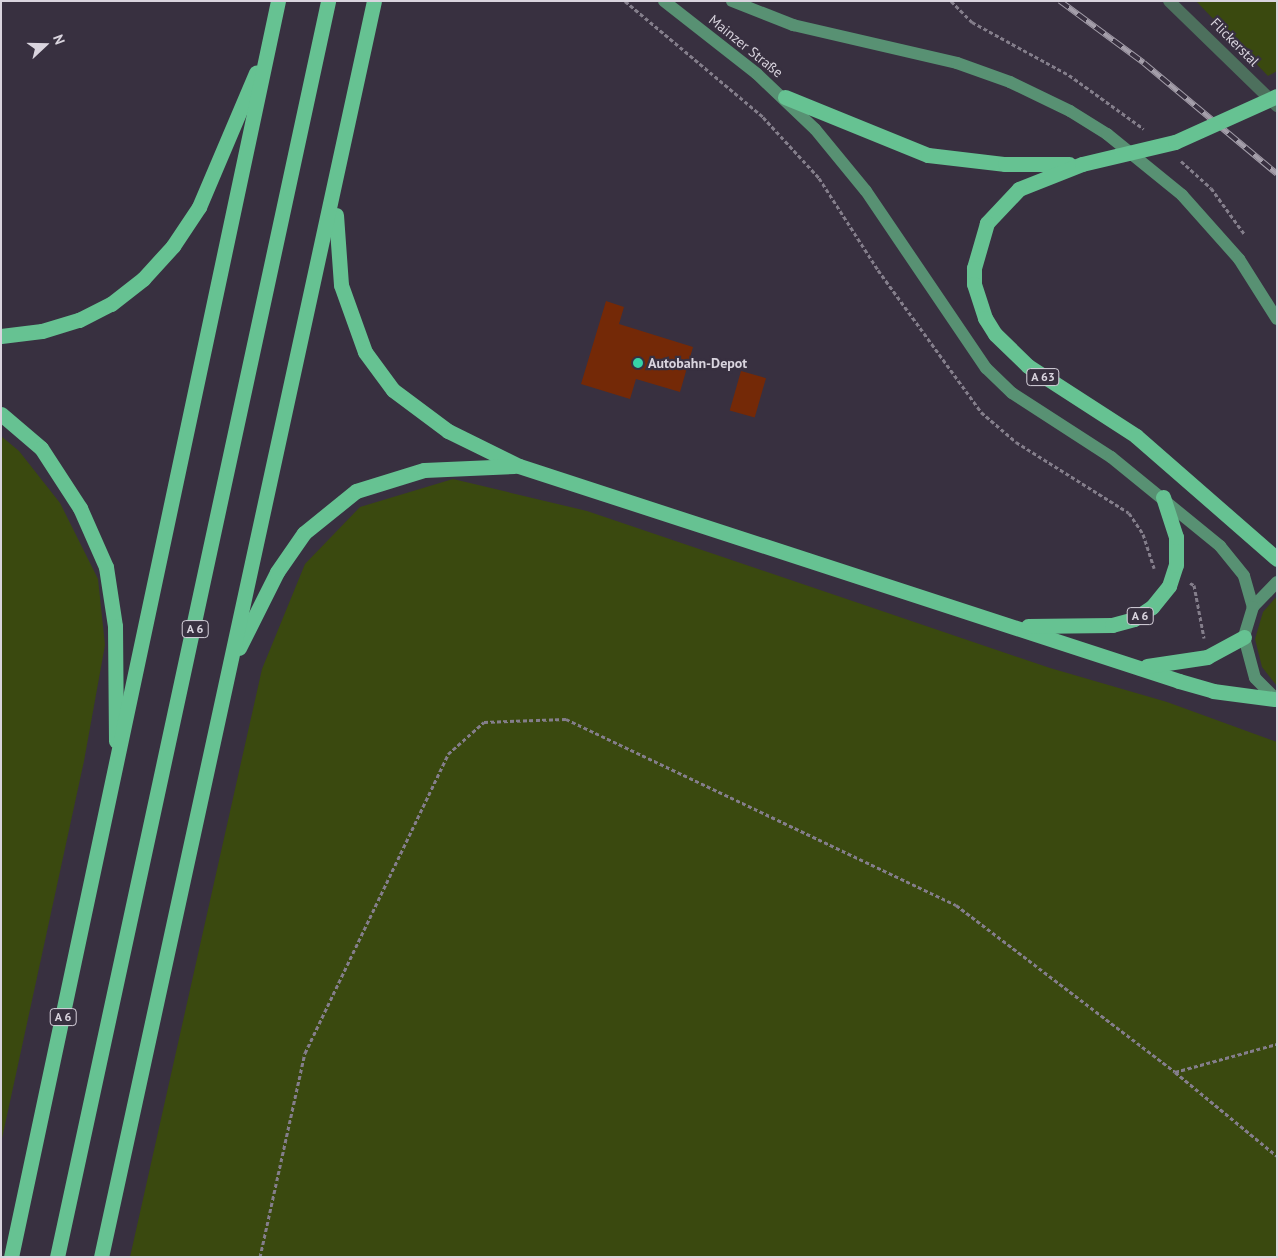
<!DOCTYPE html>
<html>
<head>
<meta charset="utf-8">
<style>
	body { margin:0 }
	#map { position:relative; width:1278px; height:1258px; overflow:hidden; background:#383040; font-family:"PT Sans",sans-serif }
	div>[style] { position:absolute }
	.green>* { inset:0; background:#3a490f }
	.building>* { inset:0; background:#742907; transform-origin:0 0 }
	.path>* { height:3px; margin-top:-1.5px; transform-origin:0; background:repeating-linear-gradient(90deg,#847e8b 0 4px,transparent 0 6.5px) }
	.lane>* { height:12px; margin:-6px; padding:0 6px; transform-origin:6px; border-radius:6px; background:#4d705d }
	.secondary>* { height:12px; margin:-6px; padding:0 6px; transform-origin:6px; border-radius:6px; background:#589173 }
	.highway>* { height:15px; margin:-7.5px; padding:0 7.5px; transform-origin:7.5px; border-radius:7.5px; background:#66c292 }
	.rail>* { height:5.5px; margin-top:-2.75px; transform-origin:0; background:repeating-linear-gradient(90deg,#383040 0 11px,#a49eaa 0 22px); box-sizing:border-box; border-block:1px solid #a49eaa }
	.highway-bridge>* { height:15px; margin:-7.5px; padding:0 7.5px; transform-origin:7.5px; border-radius:7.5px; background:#66c292 }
	.dots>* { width:14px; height:14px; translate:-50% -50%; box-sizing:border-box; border:2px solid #383040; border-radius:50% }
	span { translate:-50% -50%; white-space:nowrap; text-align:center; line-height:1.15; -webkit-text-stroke:4.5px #383040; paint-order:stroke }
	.shield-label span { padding:1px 4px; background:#383040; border:1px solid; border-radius:4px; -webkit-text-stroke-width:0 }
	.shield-label { font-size:12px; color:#d9d4de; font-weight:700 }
	.street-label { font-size:14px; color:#d9d4de }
	.poi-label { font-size:14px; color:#d9d4de; font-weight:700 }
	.left { translate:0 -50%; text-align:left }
	.frame { position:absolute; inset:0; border:2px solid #d9d4de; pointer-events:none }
	.north { position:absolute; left:20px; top:20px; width:50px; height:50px; -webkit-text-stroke:4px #383040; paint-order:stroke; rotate:69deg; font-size:14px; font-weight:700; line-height:20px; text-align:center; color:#d9d4de }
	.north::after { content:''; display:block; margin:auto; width:18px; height:22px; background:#d9d4de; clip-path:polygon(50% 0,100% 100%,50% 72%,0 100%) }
</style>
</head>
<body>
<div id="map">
	<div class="green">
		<div style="clip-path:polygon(1196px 1px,1277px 1px,1277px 71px,1268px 76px)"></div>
		<div style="clip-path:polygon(1px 436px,19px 451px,60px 503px,98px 579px,105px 645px,84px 761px,1px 1143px)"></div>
		<div style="clip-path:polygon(453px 479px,587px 511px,1050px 668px,1167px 702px,1277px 742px,1277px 1257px,130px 1257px,262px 669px,305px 564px,360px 507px)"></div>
		<div style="clip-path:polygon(1277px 596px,1277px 686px,1262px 667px,1255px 639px,1263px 612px)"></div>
	</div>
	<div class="building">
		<div style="clip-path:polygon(606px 301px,624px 307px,619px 324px,693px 347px,680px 392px,636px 379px,630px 399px,581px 384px)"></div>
		<div style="left:741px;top:371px;width:26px;height:41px;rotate:16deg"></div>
	</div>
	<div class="path">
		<div style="left:625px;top:1px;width:180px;rotate:40deg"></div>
		<div style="left:763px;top:117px;width:83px;rotate:47.4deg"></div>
		<div style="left:819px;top:178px;width:109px;rotate:57.3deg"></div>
		<div style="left:878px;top:270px;width:175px;rotate:54deg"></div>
		<div style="left:981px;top:412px;width:46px;rotate:40.6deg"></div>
		<div style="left:1016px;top:442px;width:133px;rotate:32.1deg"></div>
		<div style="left:1129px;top:513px;width:25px;rotate:56deg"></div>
		<div style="left:1143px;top:534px;width:36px;rotate:72deg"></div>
		<div style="left:951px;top:1px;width:30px;rotate:45deg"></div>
		<div style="left:972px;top:22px;width:111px;rotate:28.7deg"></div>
		<div style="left:1069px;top:75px;width:92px;rotate:35.8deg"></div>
		<div style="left:1181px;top:161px;width:40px;rotate:42deg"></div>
		<div style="left:1211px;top:188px;width:58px;rotate:54.1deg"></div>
		<div style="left:1190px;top:583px;width:4px;rotate:27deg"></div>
		<div style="left:1194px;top:585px;width:54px;rotate:79.3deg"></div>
		<div style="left:1175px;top:1072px;width:106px;rotate:-15.4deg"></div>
		<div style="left:260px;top:1257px;width:209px;rotate:-77.6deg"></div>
		<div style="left:305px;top:1053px;width:331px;rotate:-64.4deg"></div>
		<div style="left:448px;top:754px;width:48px;rotate:-41.6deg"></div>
		<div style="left:484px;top:722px;width:82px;rotate:-2.1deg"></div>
		<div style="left:566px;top:719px;width:432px;rotate:25.5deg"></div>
		<div style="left:956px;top:905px;width:275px;rotate:37.3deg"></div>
		<div style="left:1175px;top:1072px;width:132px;rotate:39.5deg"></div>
	</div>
	<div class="lane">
		<div style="left:1169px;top:1px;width:151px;rotate:44.2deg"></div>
	</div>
	<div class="secondary">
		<div style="left:664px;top:1px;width:118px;rotate:38.1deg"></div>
		<div style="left:757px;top:74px;width:80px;rotate:43.5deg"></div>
		<div style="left:815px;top:129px;width:80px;rotate:50.6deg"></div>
		<div style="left:866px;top:191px;width:214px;rotate:55.9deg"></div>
		<div style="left:986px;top:368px;width:36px;rotate:44deg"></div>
		<div style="left:1012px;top:393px;width:118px;rotate:32.9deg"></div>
		<div style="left:1111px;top:457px;width:141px;rotate:39.2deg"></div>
		<div style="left:1220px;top:546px;width:38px;rotate:51deg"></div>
		<div style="left:1244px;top:576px;width:32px;rotate:74deg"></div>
		<div style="left:732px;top:1px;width:66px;rotate:21.5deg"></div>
		<div style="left:793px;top:25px;width:168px;rotate:13deg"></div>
		<div style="left:957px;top:63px;width:56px;rotate:19.7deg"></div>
		<div style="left:1010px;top:82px;width:67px;rotate:25.8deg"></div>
		<div style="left:1070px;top:111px;width:44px;rotate:31.9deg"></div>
		<div style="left:1107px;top:134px;width:97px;rotate:39.1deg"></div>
		<div style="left:1182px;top:195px;width:86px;rotate:48.3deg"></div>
		<div style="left:1239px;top:259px;width:71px;rotate:57.7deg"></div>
		<div style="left:1277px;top:582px;width:35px;rotate:134deg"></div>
		<div style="left:1253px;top:607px;width:31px;rotate:107deg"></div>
		<div style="left:1244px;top:637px;width:42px;rotate:75deg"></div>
		<div style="left:1255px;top:678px;width:31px;rotate:45deg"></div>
	</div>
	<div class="highway">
		<div style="left:785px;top:97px;width:154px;rotate:22.1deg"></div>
		<div style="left:928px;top:155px;width:78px;rotate:6.7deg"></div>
		<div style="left:1005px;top:164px;width:64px"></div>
		<div style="left:1082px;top:164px;width:68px;rotate:158.4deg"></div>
		<div style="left:1019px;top:189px;width:47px;rotate:133.3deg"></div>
		<div style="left:987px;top:223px;width:47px;rotate:106.1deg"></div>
		<div style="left:974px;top:268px;width:16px;rotate:90deg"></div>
		<div style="left:974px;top:284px;width:36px;rotate:72deg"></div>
		<div style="left:985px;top:318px;width:19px;rotate:58deg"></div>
		<div style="left:995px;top:334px;width:46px;rotate:44.1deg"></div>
		<div style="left:1028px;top:366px;width:129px;rotate:32.9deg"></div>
		<div style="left:1136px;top:436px;width:187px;rotate:41.1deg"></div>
		<div style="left:336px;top:215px;width:70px;rotate:85.9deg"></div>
		<div style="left:341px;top:285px;width:71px;rotate:70.3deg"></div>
		<div style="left:365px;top:352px;width:47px;rotate:53.6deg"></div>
		<div style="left:393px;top:390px;width:69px;rotate:36.7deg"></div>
		<div style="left:448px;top:431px;width:79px;rotate:26.2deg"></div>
		<div style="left:519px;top:466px;width:694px;rotate:18.04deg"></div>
		<div style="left:1179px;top:681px;width:35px;rotate:16deg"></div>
		<div style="left:1213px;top:691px;width:62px;rotate:7.5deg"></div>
		<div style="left:1px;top:336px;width:41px;rotate:-7deg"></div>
		<div style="left:42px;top:331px;width:39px;rotate:-17deg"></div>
		<div style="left:79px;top:320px;width:36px;rotate:-27deg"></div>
		<div style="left:111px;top:304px;width:41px;rotate:-38deg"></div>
		<div style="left:143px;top:279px;width:45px;rotate:-47.7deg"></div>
		<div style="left:173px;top:246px;width:47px;rotate:-56.3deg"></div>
		<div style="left:199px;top:207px;width:146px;rotate:-67deg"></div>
		<div style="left:1px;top:414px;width:52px;rotate:40.4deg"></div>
		<div style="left:41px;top:448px;width:72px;rotate:57deg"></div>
		<div style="left:80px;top:508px;width:64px;rotate:66.2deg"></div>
		<div style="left:106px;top:567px;width:60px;rotate:81.3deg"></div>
		<div style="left:115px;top:626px;width:115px;rotate:89.5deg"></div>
		<div style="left:1028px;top:626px;width:84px;rotate:-0.7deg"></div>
		<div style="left:1112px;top:625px;width:23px;rotate:-15deg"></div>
		<div style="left:1134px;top:619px;width:22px;rotate:-34deg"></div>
		<div style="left:1152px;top:607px;width:27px;rotate:-51deg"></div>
		<div style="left:1169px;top:586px;width:22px;rotate:-72deg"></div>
		<div style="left:1176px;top:565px;width:28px;rotate:-90deg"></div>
		<div style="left:1176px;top:537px;width:42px;rotate:-108deg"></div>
		<div style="left:239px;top:648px;width:85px;rotate:-63.4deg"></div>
		<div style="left:277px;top:572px;width:47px;rotate:-55.3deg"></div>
		<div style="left:304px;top:533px;width:67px;rotate:-38.9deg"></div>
		<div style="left:356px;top:491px;width:71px;rotate:-17.2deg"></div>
		<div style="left:424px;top:470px;width:90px;rotate:-2.5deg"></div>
		<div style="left:1147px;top:666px;width:61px;rotate:-8.5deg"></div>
		<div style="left:1207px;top:657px;width:42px;rotate:-28.4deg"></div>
		<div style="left:11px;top:1257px;width:1284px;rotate:-78deg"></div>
		<div style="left:57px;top:1257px;width:1285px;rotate:-77.82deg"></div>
		<div style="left:101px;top:1257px;width:1285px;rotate:-77.74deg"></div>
	</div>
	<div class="rail">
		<div style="left:1060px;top:1px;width:104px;rotate:36.4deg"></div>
		<div style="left:1144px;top:63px;width:173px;rotate:39.8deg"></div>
	</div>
	<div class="highway-bridge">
		<div style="left:1082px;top:164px;width:96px;rotate:-13.3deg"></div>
		<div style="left:1175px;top:142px;width:112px;rotate:-24.3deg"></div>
	</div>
	<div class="dots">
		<div style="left:638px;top:363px;background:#36d4a7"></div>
	</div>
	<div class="shield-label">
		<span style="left:1043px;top:377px">A 63</span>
		<span style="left:1140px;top:616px">A 6</span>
		<span style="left:195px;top:629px">A 6</span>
		<span style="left:63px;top:1017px">A 6</span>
	</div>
	<div class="street-label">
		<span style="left:1235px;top:42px;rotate:45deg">Flickerstal</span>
		<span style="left:746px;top:46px;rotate:39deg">Mainzer Straße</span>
	</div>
	<div class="poi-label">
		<span class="left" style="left:648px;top:363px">Autobahn-Depot</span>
	</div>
	<div class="frame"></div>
	<div class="north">N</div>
</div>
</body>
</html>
